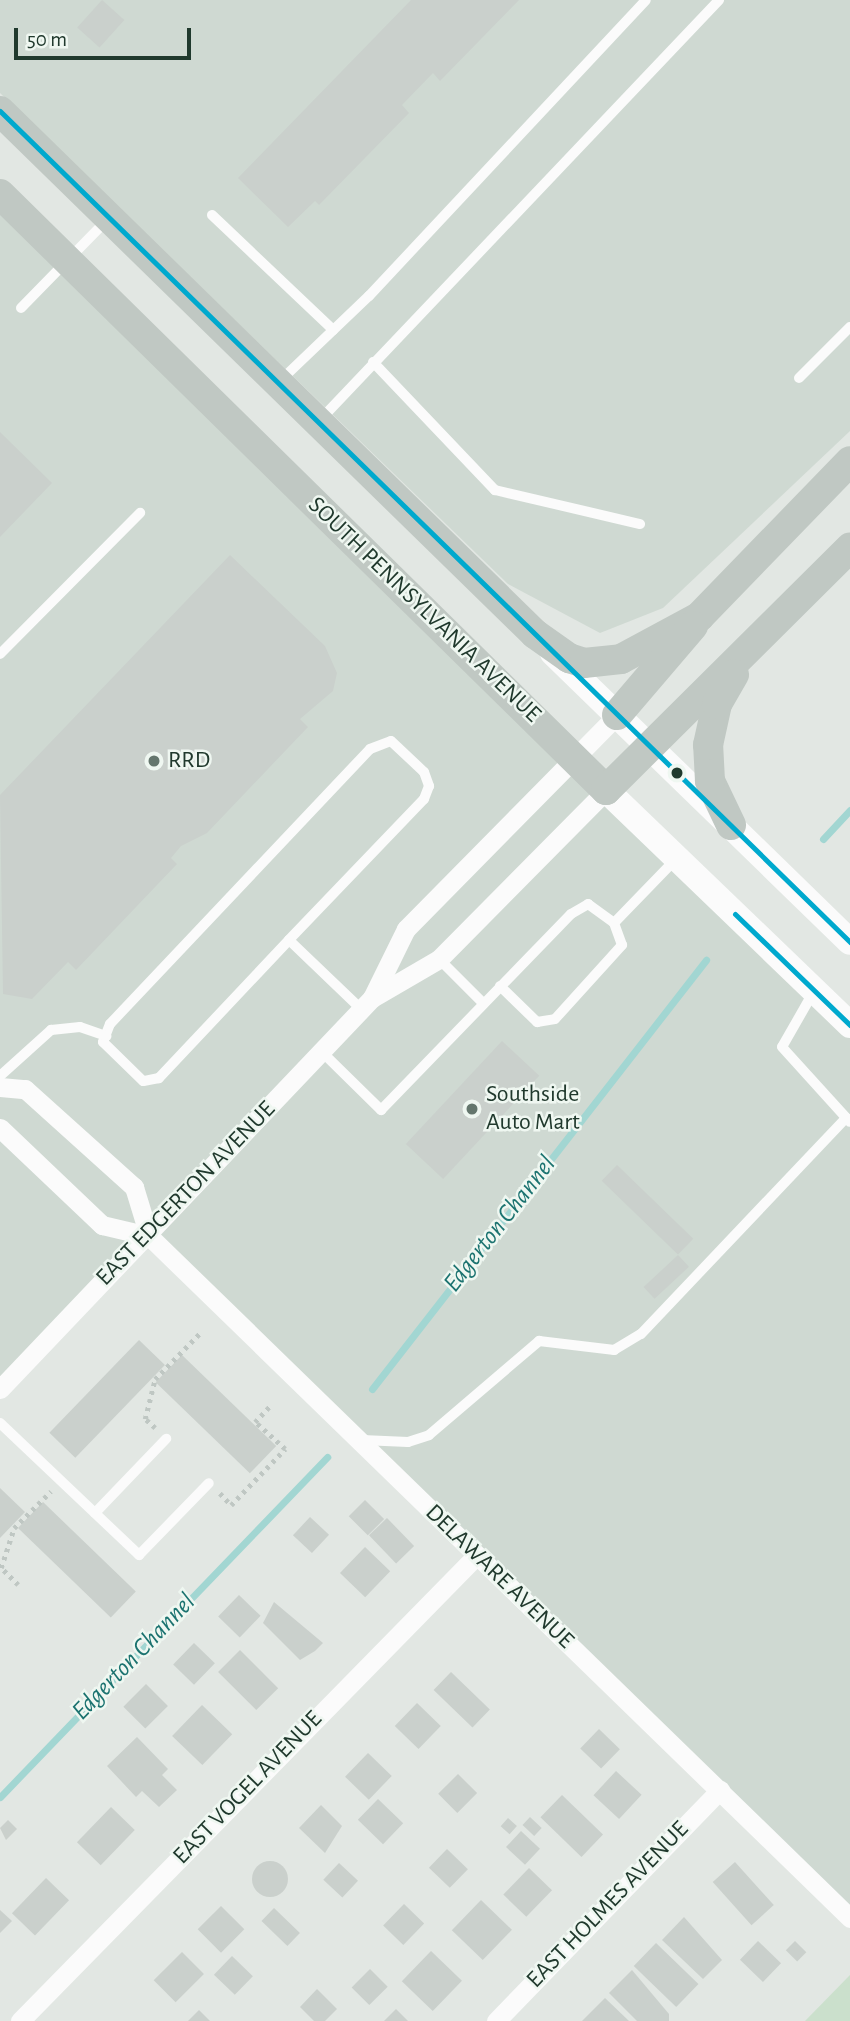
<!DOCTYPE html>
<html>
<head>
<meta charset="utf-8">
<style>
	body { margin:0 }
	#map { position:relative; width:850px; height:2021px; overflow:hidden; background:#e2e7e3; font-family:"Alegreya Sans",sans-serif }
	div>[style] { position:absolute }
	.built>* { inset:0; background:#cfd9d2 }
	.green>* { inset:0; background:#cbe0cc }
	.stream>* { height:7px; margin:-3.5px; padding:0 3.5px; transform-origin:3.5px; border-radius:3.5px; background:#a2d6d2 }
	.building>* { inset:0; background:#cad0cc; transform-origin:0 0 }
	.round { border-radius:50% }
	.path>* { height:4.5px; margin-top:-2.25px; transform-origin:0; background:repeating-linear-gradient(90deg,#bfc7c3 0 3.5px,transparent 0 8.5px) }
	.lane>* { height:10px; margin:-5px; padding:0 5px; transform-origin:5px; border-radius:5px; background:#fbfbfb }
	.street>* { height:19px; margin:-9.5px; padding:0 9.5px; transform-origin:9.5px; border-radius:9.5px; background:#fbfbfb }
	.secondary>* { height:26px; margin:-13px; padding:0 13px; transform-origin:13px; border-radius:13px; background:#fbfbfb }
	.primary>* { height:30px; margin:-15px; padding:0 15px; transform-origin:15px; border-radius:15px; background:#c0c8c3 }
	.bus-1>* { height:5px; margin:-2.5px; padding:0 2.5px; transform-origin:2.5px; border-radius:2.5px; background:#00a9ce }
	.dots>* { width:19px; height:19px; translate:-50% -50%; box-sizing:border-box; border:4px solid #eff7f1; border-radius:50% }
	span { translate:-50% -50%; white-space:nowrap; text-align:center; line-height:1.15; -webkit-text-stroke:5px #eff7f1; paint-order:stroke }
	.street-label { font-size:24px; color:#20392d }
	.poi-label { font-size:24px; color:#20392d }
	.left { translate:0 -50%; text-align:left }
	.water-label { font-size:26px; color:#1c7370; font-style:italic }
	.scale { position:absolute; left:14px; top:28px; width:177px; height:32px; box-sizing:border-box; border:4px solid #20392d; border-top:0; padding-left:9px; font-size:21px; line-height:24px; white-space:nowrap; color:#20392d; -webkit-text-stroke:5px #eff7f1; paint-order:stroke }
</style>
</head>
<body>
<div id="map">
	<div class="built">
		<div style="clip-path:polygon(0 0,850px 0,850px 431px,663px 608px,600px 633px,508px 584px,0 93px)"></div>
		<div style="clip-path:polygon(0 194px,850px 1025px,850px 1917px,150px 1236px,0 1389px)"></div>
	</div>
	<div class="green">
		<div style="clip-path:polygon(850px 1975px,850px 2021px,805px 2021px)"></div>
	</div>
	<div class="stream">
		<div style="left:823px;top:839px;width:40px;rotate:-47deg"></div>
		<div style="left:372px;top:1389px;width:544px;rotate:-52.1deg"></div>
		<div style="left:0;top:1797px;width:472px;rotate:-46.1deg"></div>
	</div>
	<div class="building">
		<div style="left:102px;top:0;width:30px;height:37px;rotate:42deg"></div>
		<div style="clip-path:polygon(411px 0,519px 0,440px 81px,433px 73px,402px 105px,409px 113px,319px 205px,315px 201px,288px 227px,238px 178px)"></div>
		<div style="clip-path:polygon(0 432px,52px 483px,0 537px)"></div>
		<div style="clip-path:polygon(230px 555px,325px 646px,337px 673px,333px 691px,300px 719px,308px 727px,207px 833px,181px 846px,171px 858px,177px 864px,76px 970px,68px 962px,32px 999px,3px 994px,0 795px)"></div>
		<div style="left:502px;top:1041px;width:51px;height:141px;rotate:43deg"></div>
		<div style="left:617px;top:1165px;width:106px;height:22px;rotate:44deg"></div>
		<div style="left:678px;top:1255px;width:16px;height:47px;rotate:47deg"></div>
		<div style="left:139px;top:1340px;width:36px;height:129px;rotate:44deg"></div>
		<div style="left:182px;top:1355px;width:131px;height:38px;rotate:44deg"></div>
		<div style="clip-path:polygon(0 1488px,25px 1512px,0 1538px)"></div>
		<div style="left:365px;top:1500px;width:27px;height:23px;rotate:45deg"></div>
		<div style="left:43px;top:1502px;width:129px;height:36px;rotate:44deg"></div>
		<div style="left:310px;top:1517px;width:26px;height:25px;rotate:43deg"></div>
		<div style="left:387px;top:1518px;width:39px;height:25px;rotate:46deg"></div>
		<div style="left:365px;top:1547px;width:35px;height:36px;rotate:44deg"></div>
		<div style="left:239px;top:1595px;width:30px;height:30px;rotate:44deg"></div>
		<div style="clip-path:polygon(274px 1602px,323px 1643px,315px 1651px,300px 1660px,263px 1623px)"></div>
		<div style="left:194px;top:1643px;width:29px;height:30px;rotate:44deg"></div>
		<div style="left:240px;top:1650px;width:54px;height:31px;rotate:45deg"></div>
		<div style="left:451px;top:1672px;width:54px;height:25px;rotate:44deg"></div>
		<div style="left:146px;top:1684px;width:31px;height:32px;rotate:45deg"></div>
		<div style="left:417px;top:1703px;width:33px;height:32px;rotate:44deg"></div>
		<div style="left:202px;top:1705px;width:42px;height:43px;rotate:44deg"></div>
		<div style="left:599px;top:1729px;width:29px;height:27px;rotate:44deg"></div>
		<div style="clip-path:polygon(137px 1737px,168px 1769px,162px 1775px,177px 1790px,159px 1807px,142px 1791px,136px 1797px,107px 1766px)"></div>
		<div style="left:368px;top:1753px;width:33px;height:33px;rotate:44deg"></div>
		<div style="left:616px;top:1771px;width:35px;height:33px;rotate:43deg"></div>
		<div style="left:458px;top:1774px;width:27px;height:28px;rotate:45deg"></div>
		<div style="left:562px;top:1795px;width:57px;height:31px;rotate:44deg"></div>
		<div style="left:378px;top:1799px;width:35px;height:29px;rotate:44deg"></div>
		<div style="clip-path:polygon(321px 1805px,342px 1826px,325px 1853px,299px 1828px)"></div>
		<div style="left:111px;top:1807px;width:33px;height:49px;rotate:44deg"></div>
		<div style="left:530px;top:1817px;width:16px;height:11px;rotate:43deg"></div>
		<div style="left:508px;top:1818px;width:12px;height:11px;rotate:42deg"></div>
		<div style="clip-path:polygon(8px 1820px,17px 1829px,6px 1840px,0 1828px)"></div>
		<div style="left:521px;top:1831px;width:26px;height:22px;rotate:43deg"></div>
		<div style="left:447px;top:1849px;width:29px;height:26px;rotate:44deg"></div>
		<div class="round" style="left:252px;top:1861px;width:36px;height:36px"></div>
		<div style="left:735px;top:1862px;width:58px;height:30px;rotate:48deg"></div>
		<div style="left:339px;top:1863px;width:26px;height:23px;rotate:43deg"></div>
		<div style="left:529px;top:1868px;width:32px;height:37px;rotate:44deg"></div>
		<div style="left:46px;top:1878px;width:32px;height:49px;rotate:44deg"></div>
		<div style="left:481px;top:1900px;width:43px;height:42px;rotate:44deg"></div>
		<div style="left:404px;top:1904px;width:28px;height:30px;rotate:44deg"></div>
		<div style="left:221px;top:1906px;width:33px;height:33px;rotate:45deg"></div>
		<div style="left:274px;top:1908px;width:36px;height:18px;rotate:44deg"></div>
		<div style="clip-path:polygon(0 1910px,12px 1921px,0 1933px)"></div>
		<div style="clip-path:polygon(684px 1917px,722px 1960px,703px 1979px,662px 1940px)"></div>
		<div style="left:758px;top:1941px;width:32px;height:26px;rotate:44deg"></div>
		<div style="left:795px;top:1941px;width:16px;height:13px;rotate:45deg"></div>
		<div style="left:656px;top:1943px;width:59px;height:32px;rotate:44deg"></div>
		<div style="left:431px;top:1951px;width:43px;height:42px;rotate:44deg"></div>
		<div style="left:182px;top:1952px;width:31px;height:40px;rotate:45deg"></div>
		<div style="left:232px;top:1956px;width:29px;height:26px;rotate:44deg"></div>
		<div style="left:370px;top:1969px;width:25px;height:26px;rotate:45deg"></div>
		<div style="clip-path:polygon(632px 1970px,669px 2014px,669px 2021px,637px 2021px,609px 1993px)"></div>
		<div style="clip-path:polygon(317px 1989px,337px 2009px,325px 2021px,314px 2021px,300px 2007px)"></div>
		<div style="clip-path:polygon(605px 1998px,629px 2021px,582px 2021px)"></div>
		<div style="clip-path:polygon(396px 2009px,408px 2021px,384px 2021px)"></div>
		<div style="clip-path:polygon(199px 2010px,210px 2021px,188px 2021px)"></div>
	</div>
	<div class="path">
		<div style="left:155px;top:1428px;width:13px;rotate:-138deg"></div>
		<div style="left:145px;top:1419px;width:41px;rotate:-76deg"></div>
		<div style="left:155px;top:1379px;width:64px;rotate:-45.6deg"></div>
		<div style="left:220px;top:1493px;width:16px;rotate:47deg"></div>
		<div style="left:231px;top:1505px;width:78px;rotate:-46deg"></div>
		<div style="left:285px;top:1449px;width:40px;rotate:-138deg"></div>
		<div style="left:255px;top:1422px;width:25px;rotate:-47deg"></div>
		<div style="left:18px;top:1585px;width:24px;rotate:-135deg"></div>
		<div style="left:1px;top:1568px;width:42px;rotate:-72deg"></div>
		<div style="left:14px;top:1528px;width:52px;rotate:-45deg"></div>
	</div>
	<div class="lane">
		<div style="left:212px;top:215px;width:167px;rotate:43.5deg"></div>
		<div style="left:21px;top:308px;width:122px;rotate:-45.7deg"></div>
		<div style="left:373px;top:362px;width:177px;rotate:46.4deg"></div>
		<div style="left:495px;top:490px;width:149px;rotate:13.2deg"></div>
		<div style="left:799px;top:378px;width:72px;rotate:-45deg"></div>
		<div style="left:281px;top:380px;width:122px;rotate:-43.7deg"></div>
		<div style="left:369px;top:296px;width:405px;rotate:-46.9deg"></div>
		<div style="left:321px;top:419px;width:578px;rotate:-46.47deg"></div>
		<div style="left:0;top:654px;width:199px;rotate:-45.2deg"></div>
		<div style="left:289px;top:940px;width:190px;rotate:133.3deg"></div>
		<div style="left:159px;top:1078px;width:16px;rotate:169deg"></div>
		<div style="left:143px;top:1081px;width:56px;rotate:-135.7deg"></div>
		<div style="left:103px;top:1042px;width:19px;rotate:-69deg"></div>
		<div style="left:110px;top:1024px;width:378px;rotate:-46.6deg"></div>
		<div style="left:370px;top:749px;width:22px;rotate:-21deg"></div>
		<div style="left:391px;top:741px;width:45px;rotate:43.2deg"></div>
		<div style="left:424px;top:772px;width:15px;rotate:70deg"></div>
		<div style="left:429px;top:786px;width:14px;rotate:111deg"></div>
		<div style="left:424px;top:799px;width:195px;rotate:133.8deg"></div>
		<div style="left:289px;top:940px;width:100px;rotate:43.8deg"></div>
		<div style="left:439px;top:959px;width:62px;rotate:45deg"></div>
		<div style="left:500px;top:986px;width:52px;rotate:44.2deg"></div>
		<div style="left:537px;top:1022px;width:18px;rotate:-9deg"></div>
		<div style="left:555px;top:1019px;width:100px;rotate:-47.8deg"></div>
		<div style="left:622px;top:945px;width:23px;rotate:-110deg"></div>
		<div style="left:814px;top:991px;width:64px;rotate:119.7deg"></div>
		<div style="left:782px;top:1047px;width:101px;rotate:47.8deg"></div>
		<div style="left:322px;top:1052px;width:83px;rotate:44.5deg"></div>
		<div style="left:381px;top:1110px;width:273px;rotate:-45.9deg"></div>
		<div style="left:571px;top:914px;width:20px;rotate:-30deg"></div>
		<div style="left:588px;top:904px;width:32px;rotate:36deg"></div>
		<div style="left:614px;top:923px;width:89px;rotate:-45.9deg"></div>
		<div style="left:0;top:1076px;width:69px;rotate:-42deg"></div>
		<div style="left:51px;top:1030px;width:29px;rotate:-6deg"></div>
		<div style="left:80px;top:1027px;width:28px;rotate:19deg"></div>
		<div style="left:0;top:1423px;width:192px;rotate:43.5deg"></div>
		<div style="left:139px;top:1555px;width:100px;rotate:-45.8deg"></div>
		<div style="left:362px;top:1440px;width:46px;rotate:2.5deg"></div>
		<div style="left:408px;top:1442px;width:22px;rotate:-18deg"></div>
		<div style="left:429px;top:1435px;width:145px;rotate:-40.5deg"></div>
		<div style="left:539px;top:1341px;width:76px;rotate:6.8deg"></div>
		<div style="left:614px;top:1350px;width:31px;rotate:-31deg"></div>
		<div style="left:641px;top:1334px;width:298px;rotate:-46.5deg"></div>
		<div style="left:95px;top:1513px;width:103px;rotate:-46.2deg"></div>
	</div>
	<div class="street">
		<div style="left:372px;top:998px;width:77px;rotate:-63.8deg"></div>
		<div style="left:406px;top:929px;width:301px;rotate:-45.4deg"></div>
		<div style="left:0;top:1087px;width:25px;rotate:5deg"></div>
		<div style="left:25px;top:1089px;width:147px;rotate:42deg"></div>
		<div style="left:134px;top:1187px;width:51px;rotate:73deg"></div>
		<div style="left:149px;top:1236px;width:978px;rotate:44.21deg"></div>
		<div style="left:0;top:1128px;width:141px;rotate:43.6deg"></div>
		<div style="left:102px;top:1225px;width:48px;rotate:13.2deg"></div>
		<div style="left:0;top:1389px;width:540px;rotate:-46.43deg"></div>
		<div style="left:372px;top:998px;width:78px;rotate:-30.2deg"></div>
		<div style="left:439px;top:959px;width:238px;rotate:-45.3deg"></div>
		<div style="left:20px;top:2021px;width:651px;rotate:-45.56deg"></div>
		<div style="left:496px;top:2021px;width:322px;rotate:-45.9deg"></div>
	</div>
	<div class="secondary">
		<div style="left:553px;top:653px;width:414px;rotate:44.2deg"></div>
		<div style="left:606px;top:790px;width:339px;rotate:43.9deg"></div>
	</div>
	<div class="primary">
		<div style="left:0;top:111px;width:748px;rotate:44.35deg"></div>
		<div style="left:535px;top:634px;width:42px;rotate:35.2deg"></div>
		<div style="left:569px;top:658px;width:16px;rotate:18deg"></div>
		<div style="left:584px;top:663px;width:37px;rotate:-6deg"></div>
		<div style="left:621px;top:659px;width:89px;rotate:-28.3deg"></div>
		<div style="left:699px;top:617px;width:217px;rotate:-45.9deg"></div>
		<div style="left:0;top:194px;width:850px;rotate:44.52deg"></div>
		<div style="left:606px;top:790px;width:344px;rotate:-44.8deg"></div>
		<div style="left:617px;top:715px;width:117px;rotate:-49.5deg"></div>
		<div style="left:731px;top:825px;width:49px;rotate:-115.5deg"></div>
		<div style="left:710px;top:781px;width:36px;rotate:-93deg"></div>
		<div style="left:708px;top:745px;width:42px;rotate:-77.6deg"></div>
		<div style="left:717px;top:704px;width:34px;rotate:-60deg"></div>
	</div>
	<div class="bus-1">
		<div style="left:0;top:111px;width:1189px;rotate:44.35deg"></div>
		<div style="left:735px;top:914px;width:160px;rotate:44deg"></div>
	</div>
	<div class="dots">
		<div style="left:154px;top:761px;background:#64766d"></div>
		<div style="left:677px;top:773px;background:#20392d"></div>
		<div style="left:472px;top:1109px;background:#64766d"></div>
	</div>
	<div class="street-label">
		<span style="left:424px;top:610px;rotate:44deg">SOUTH PENNSYLVANIA AVENUE</span>
		<span style="left:186px;top:1194px;rotate:-46deg">EAST EDGERTON AVENUE</span>
		<span style="left:499px;top:1577px;rotate:44deg">DELAWARE AVENUE</span>
		<span style="left:248px;top:1788px;rotate:-46deg">EAST VOGEL AVENUE</span>
		<span style="left:608px;top:1905px;rotate:-46deg">EAST HOLMES AVENUE</span>
	</div>
	<div class="poi-label">
		<span class="left" style="left:168px;top:761px">RRD</span>
		<span class="left" style="left:486px;top:1109px">Southside<br>Auto Mart</span>
	</div>
	<div class="water-label">
		<span style="left:500px;top:1224px;rotate:-52deg">Edgerton Channel</span>
		<span style="left:134px;top:1657px;rotate:-46deg">Edgerton Channel</span>
	</div>
	<div class="scale">50 m</div>
</div>
</body>
</html>
